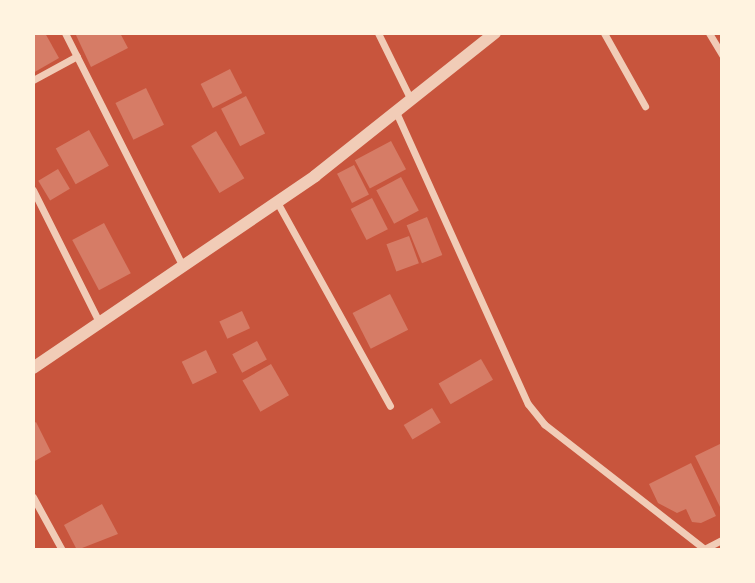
<!DOCTYPE html>
<html>
<head>
<meta charset="utf-8">
<style>
	body { margin:0 }
	#map { position:relative; width:755px; height:583px; overflow:hidden; background:#c8553d; font-family:Inter,sans-serif }
	div>[style] { position:absolute }
	.building>* { inset:0; background:#d67c66; transform-origin:0 0 }
	.minor>* { height:7px; margin:-3.5px; padding:0 3.5px; transform-origin:3.5px; border-radius:3.5px; background:#f1ccb7 }
	.tertiary>* { height:12px; margin:-6px; padding:0 6px; transform-origin:6px; border-radius:6px; background:#f1ccb7 }
	span { translate:-50% -50%; white-space:nowrap; text-align:center; line-height:1.15; -webkit-text-stroke:7px #fff3e0; paint-order:stroke }
	.frame { position:absolute; inset:0; border:35px solid #fff3e0; pointer-events:none }
</style>
</head>
<body>
<div id="map">
	<div class="building">
		<div style="clip-path:polygon(33px 33px,45px 33px,59px 58px,33px 73px)"></div>
		<div style="clip-path:polygon(75px 33px,120px 33px,128px 48px,91px 67px)"></div>
		<div style="left:230px;top:69px;width:27px;height:33px;rotate:63deg"></div>
		<div style="left:146px;top:88px;width:41px;height:34px;rotate:64deg"></div>
		<div style="left:246px;top:96px;width:42px;height:28px;rotate:63deg"></div>
		<div style="left:89px;top:130px;width:41px;height:38px;rotate:61deg"></div>
		<div style="left:216px;top:131px;width:55px;height:29px;rotate:59deg"></div>
		<div style="left:391px;top:141px;width:32px;height:41px;rotate:62deg"></div>
		<div style="left:354px;top:165px;width:33px;height:19px;rotate:63deg"></div>
		<div style="left:58px;top:169px;width:23px;height:23px;rotate:59deg"></div>
		<div style="left:401px;top:177px;width:38px;height:28px;rotate:62deg"></div>
		<div style="left:372px;top:198px;width:35px;height:24px;rotate:63deg"></div>
		<div style="left:427px;top:217px;width:41px;height:22px;rotate:68deg"></div>
		<div style="left:104px;top:223px;width:57px;height:36px;rotate:62deg"></div>
		<div style="left:409px;top:236px;width:29px;height:24px;rotate:70deg"></div>
		<div style="left:390px;top:294px;width:40px;height:42px;rotate:63deg"></div>
		<div style="left:242px;top:311px;width:19px;height:25px;rotate:65deg"></div>
		<div style="left:257px;top:341px;width:21px;height:28px;rotate:62deg"></div>
		<div style="left:206px;top:350px;width:25px;height:27px;rotate:64deg"></div>
		<div style="left:481px;top:359px;width:24px;height:49px;rotate:60deg"></div>
		<div style="left:271px;top:364px;width:36px;height:33px;rotate:60deg"></div>
		<div style="left:432px;top:408px;width:17px;height:33px;rotate:59deg"></div>
		<div style="clip-path:polygon(36px 422px,51px 452px,33px 462px,33px 424px)"></div>
		<div style="clip-path:polygon(722px 443px,722px 511px,695px 456px)"></div>
		<div style="clip-path:polygon(691px 463px,716px 516px,701px 523px,692px 522px,686px 509px,677px 513px,658px 503px,649px 484px)"></div>
		<div style="clip-path:polygon(102px 504px,118px 534px,77px 550px,64px 525px)"></div>
	</div>
	<div class="minor">
		<div style="left:65px;top:33px;width:260px;rotate:63.2deg"></div>
		<div style="left:378px;top:33px;width:75px;rotate:63.8deg"></div>
		<div style="left:604px;top:33px;width:84px;rotate:60.7deg"></div>
		<div style="left:709px;top:33px;width:26px;rotate:59deg"></div>
		<div style="left:33px;top:80px;width:50px;rotate:-28.6deg"></div>
		<div style="left:396px;top:112px;width:320px;rotate:65.7deg"></div>
		<div style="left:528px;top:404px;width:26px;rotate:51deg"></div>
		<div style="left:544px;top:424px;width:205px;rotate:37.9deg"></div>
		<div style="left:33px;top:190px;width:148px;rotate:63.4deg"></div>
		<div style="left:277px;top:202px;width:233px;rotate:61deg"></div>
		<div style="left:33px;top:497px;width:60px;rotate:61.3deg"></div>
		<div style="left:704px;top:549px;width:20px;rotate:-27deg"></div>
	</div>
	<div class="tertiary">
		<div style="left:33px;top:368px;width:341px;rotate:-34.2deg"></div>
		<div style="left:315px;top:176px;width:230px;rotate:-38.5deg"></div>
	</div>
	<div class="frame"></div>
</div>
</body>
</html>
